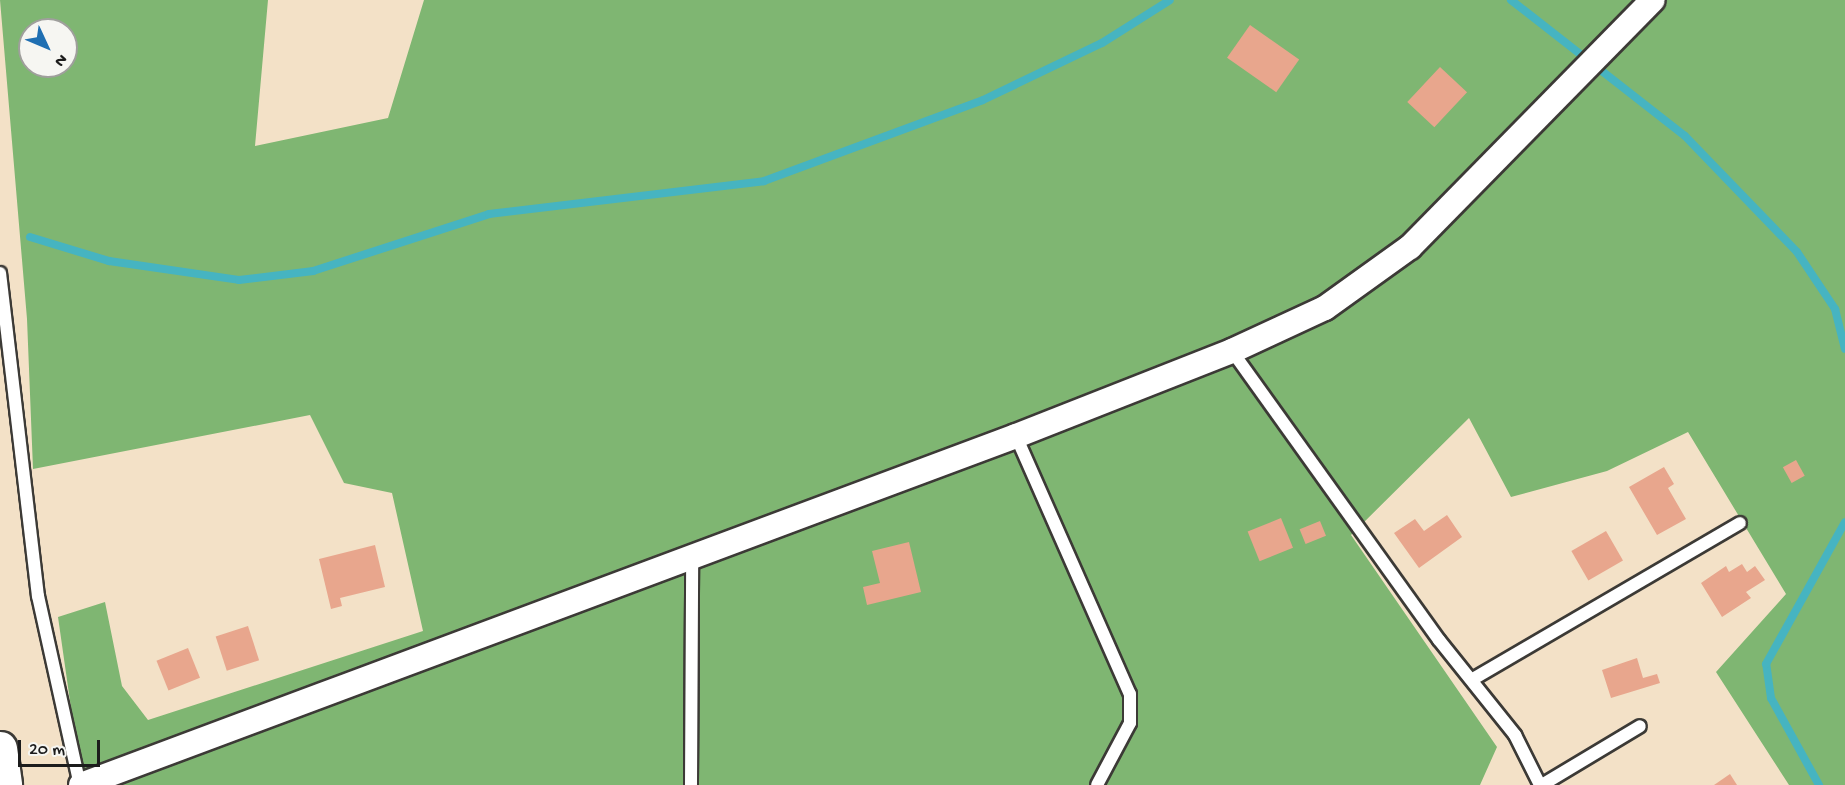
<!DOCTYPE html>
<html>
<head>
<meta charset="utf-8">
<style>
	body { margin:0 }
	#map { position:relative; width:1845px; height:785px; overflow:hidden; background:#f3e1c7; font-family:"Gochi Hand",sans-serif }
	div>[style] { position:absolute }
	.forest>* { inset:0; background:#7fb672 }
	.stream>* { height:8px; margin:-4px; padding:0 4px; transform-origin:4px; border-radius:4px; background:#46b4c1 }
	.building>* { inset:0; background:#e8a68d; transform-origin:0 0 }
	.roads { filter:drop-shadow(2px 0 #3c3a36) drop-shadow(-2px 0 #3c3a36) drop-shadow(0 2px #3c3a36) drop-shadow(0 -2px #3c3a36) }
	.service>* { height:12px; margin:-6px; padding:0 6px; transform-origin:6px; border-radius:6px; background:#fff }
	.minor>* { height:24px; margin:-12px; padding:0 12px; transform-origin:12px; border-radius:12px; background:#fff }
	.motorway>* { height:33px; margin:-16.5px; padding:0 16.5px; transform-origin:16.5px; border-radius:16.5px; background:#fff }
	span { translate:-50% -50%; white-space:nowrap; text-align:center; line-height:1.15; -webkit-text-stroke:6px #f6f6f2; paint-order:stroke }
	.north { position:absolute; left:18px; top:18px; width:60px; height:60px; box-sizing:border-box; background:#f6f6f2; border:2px solid #9f9f9c; border-radius:50%; rotate:134deg; font-size:16px; font-weight:700; line-height:24px; text-align:center; color:#1c1c1c }
	.north::after { content:''; display:block; margin:auto; width:21px; height:27px; background:#1f6fb2; clip-path:polygon(50% 0,100% 100%,50% 72%,0 100%) }
	.scale { position:absolute; left:18px; top:740px; width:82px; height:27px; box-sizing:border-box; border:3px solid #1c1c1c; border-top:0; padding-left:8px; font-size:18px; line-height:21px; white-space:nowrap; color:#1c1c1c; -webkit-text-stroke:4px #f6f6f2; paint-order:stroke }
</style>
</head>
<body>
<div id="map">
	<div class="forest">
		<div style="clip-path:polygon(evenodd,0 0,268px 0,255px 146px,388px 118px,424px 0,1845px 0,1845px 785px,1789px 785px,1716px 672px,1786px 594px,1688px 432px,1607px 471px,1511px 497px,1469px 418px,1351px 535px,1497px 747px,1480px 785px,82px 785px,58px 617px,105px 602px,122px 686px,148px 720px,423px 631px,392px 493px,344px 483px,310px 415px,33px 469px,27px 319px,0 0,30px 30px,66px 30px,66px 66px,30px 66px,30px 30px)"></div>
	</div>
	<div class="stream">
		<div style="left:1511px;top:0;width:221px;rotate:38deg"></div>
		<div style="left:1685px;top:136px;width:161px;rotate:46deg"></div>
		<div style="left:1797px;top:252px;width:69px;rotate:56.3deg"></div>
		<div style="left:1835px;top:309px;width:41px;rotate:76deg"></div>
		<div style="left:30px;top:237px;width:83px;rotate:16.9deg"></div>
		<div style="left:109px;top:261px;width:131px;rotate:8.3deg"></div>
		<div style="left:239px;top:280px;width:75px;rotate:-6.9deg"></div>
		<div style="left:313px;top:271px;width:185px;rotate:-17.9deg"></div>
		<div style="left:489px;top:214px;width:277px;rotate:-6.8deg"></div>
		<div style="left:764px;top:181px;width:233px;rotate:-20.3deg"></div>
		<div style="left:983px;top:100px;width:132px;rotate:-25.6deg"></div>
		<div style="left:1102px;top:43px;width:80px;rotate:-32.3deg"></div>
		<div style="left:1819px;top:785px;width:99px;rotate:-118.9deg"></div>
		<div style="left:1771px;top:698px;width:34px;rotate:-98deg"></div>
		<div style="left:1766px;top:664px;width:162px;rotate:-60.9deg"></div>
	</div>
	<div class="building">
		<div style="left:1250px;top:25px;width:60px;height:40px;rotate:35deg"></div>
		<div style="left:1440px;top:67px;width:37px;height:48px;rotate:43deg"></div>
		<div style="left:1796px;top:460px;width:18px;height:15px;rotate:61deg"></div>
		<div style="clip-path:polygon(1664px 467px,1674px 484px,1668px 488px,1686px 519px,1657px 535px,1629px 487px)"></div>
		<div style="clip-path:polygon(1447px 515px,1462px 537px,1419px 568px,1394px 533px,1415px 519px,1424px 531px)"></div>
		<div style="left:1281px;top:518px;width:32px;height:36px;rotate:68deg"></div>
		<div style="left:1320px;top:521px;width:16px;height:22px;rotate:68deg"></div>
		<div style="left:1606px;top:531px;width:34px;height:40px;rotate:60deg"></div>
		<div style="clip-path:polygon(909px 542px,921px 592px,867px 605px,863px 587px,880px 583px,872px 551px)"></div>
		<div style="clip-path:polygon(375px 545px,385px 587px,340px 598px,342px 606px,331px 609px,319px 559px)"></div>
		<div style="clip-path:polygon(1742px 564px,1747px 572px,1755px 566px,1765px 580px,1746px 592px,1751px 598px,1722px 617px,1701px 583px,1726px 566px,1729px 572px)"></div>
		<div style="left:248px;top:626px;width:36px;height:34px;rotate:72deg"></div>
		<div style="left:188px;top:648px;width:32px;height:34px;rotate:68deg"></div>
		<div style="clip-path:polygon(1637px 658px,1643px 678px,1657px 674px,1660px 683px,1611px 698px,1602px 670px)"></div>
		<div style="clip-path:polygon(1730px 774px,1737px 785px,1714px 785px)"></div>
	</div>
	<div class="roads">
		<div class="service">
			<div style="left:0;top:273px;width:325px;rotate:83.3deg"></div>
			<div style="left:38px;top:596px;width:194px;rotate:77.5deg"></div>
			<div style="left:1232px;top:351px;width:355px;rotate:54.4deg"></div>
			<div style="left:1439px;top:640px;width:122px;rotate:51.3deg"></div>
			<div style="left:1515px;top:735px;width:56px;rotate:63.4deg"></div>
			<div style="left:1016px;top:436px;width:282px;rotate:66.2deg"></div>
			<div style="left:1130px;top:694px;width:29px;rotate:90deg"></div>
			<div style="left:1130px;top:723px;width:70px;rotate:118deg"></div>
			<div style="left:1473px;top:679px;width:309px;rotate:-30.3deg"></div>
			<div style="left:691px;top:785px;width:228px;rotate:-89.7deg"></div>
			<div style="left:1542px;top:785px;width:114px;rotate:-31deg"></div>
		</div>
		<div class="minor">
			<div style="left:81px;top:785px;width:998px;rotate:-20.47deg"></div>
			<div style="left:1016px;top:436px;width:232px;rotate:-21.5deg"></div>
			<div style="left:1232px;top:351px;width:102px;rotate:-24.8deg"></div>
			<div style="left:1325px;top:308px;width:105px;rotate:-35.7deg"></div>
			<div style="left:1410px;top:247px;width:346px;rotate:-45.5deg"></div>
		</div>
		<div class="motorway">
			<div style="left:0;top:748px;width:37px;rotate:82deg"></div>
		</div>
	</div>
	<div class="north">N</div>
	<div class="scale">20 m</div>
</div>
</body>
</html>
